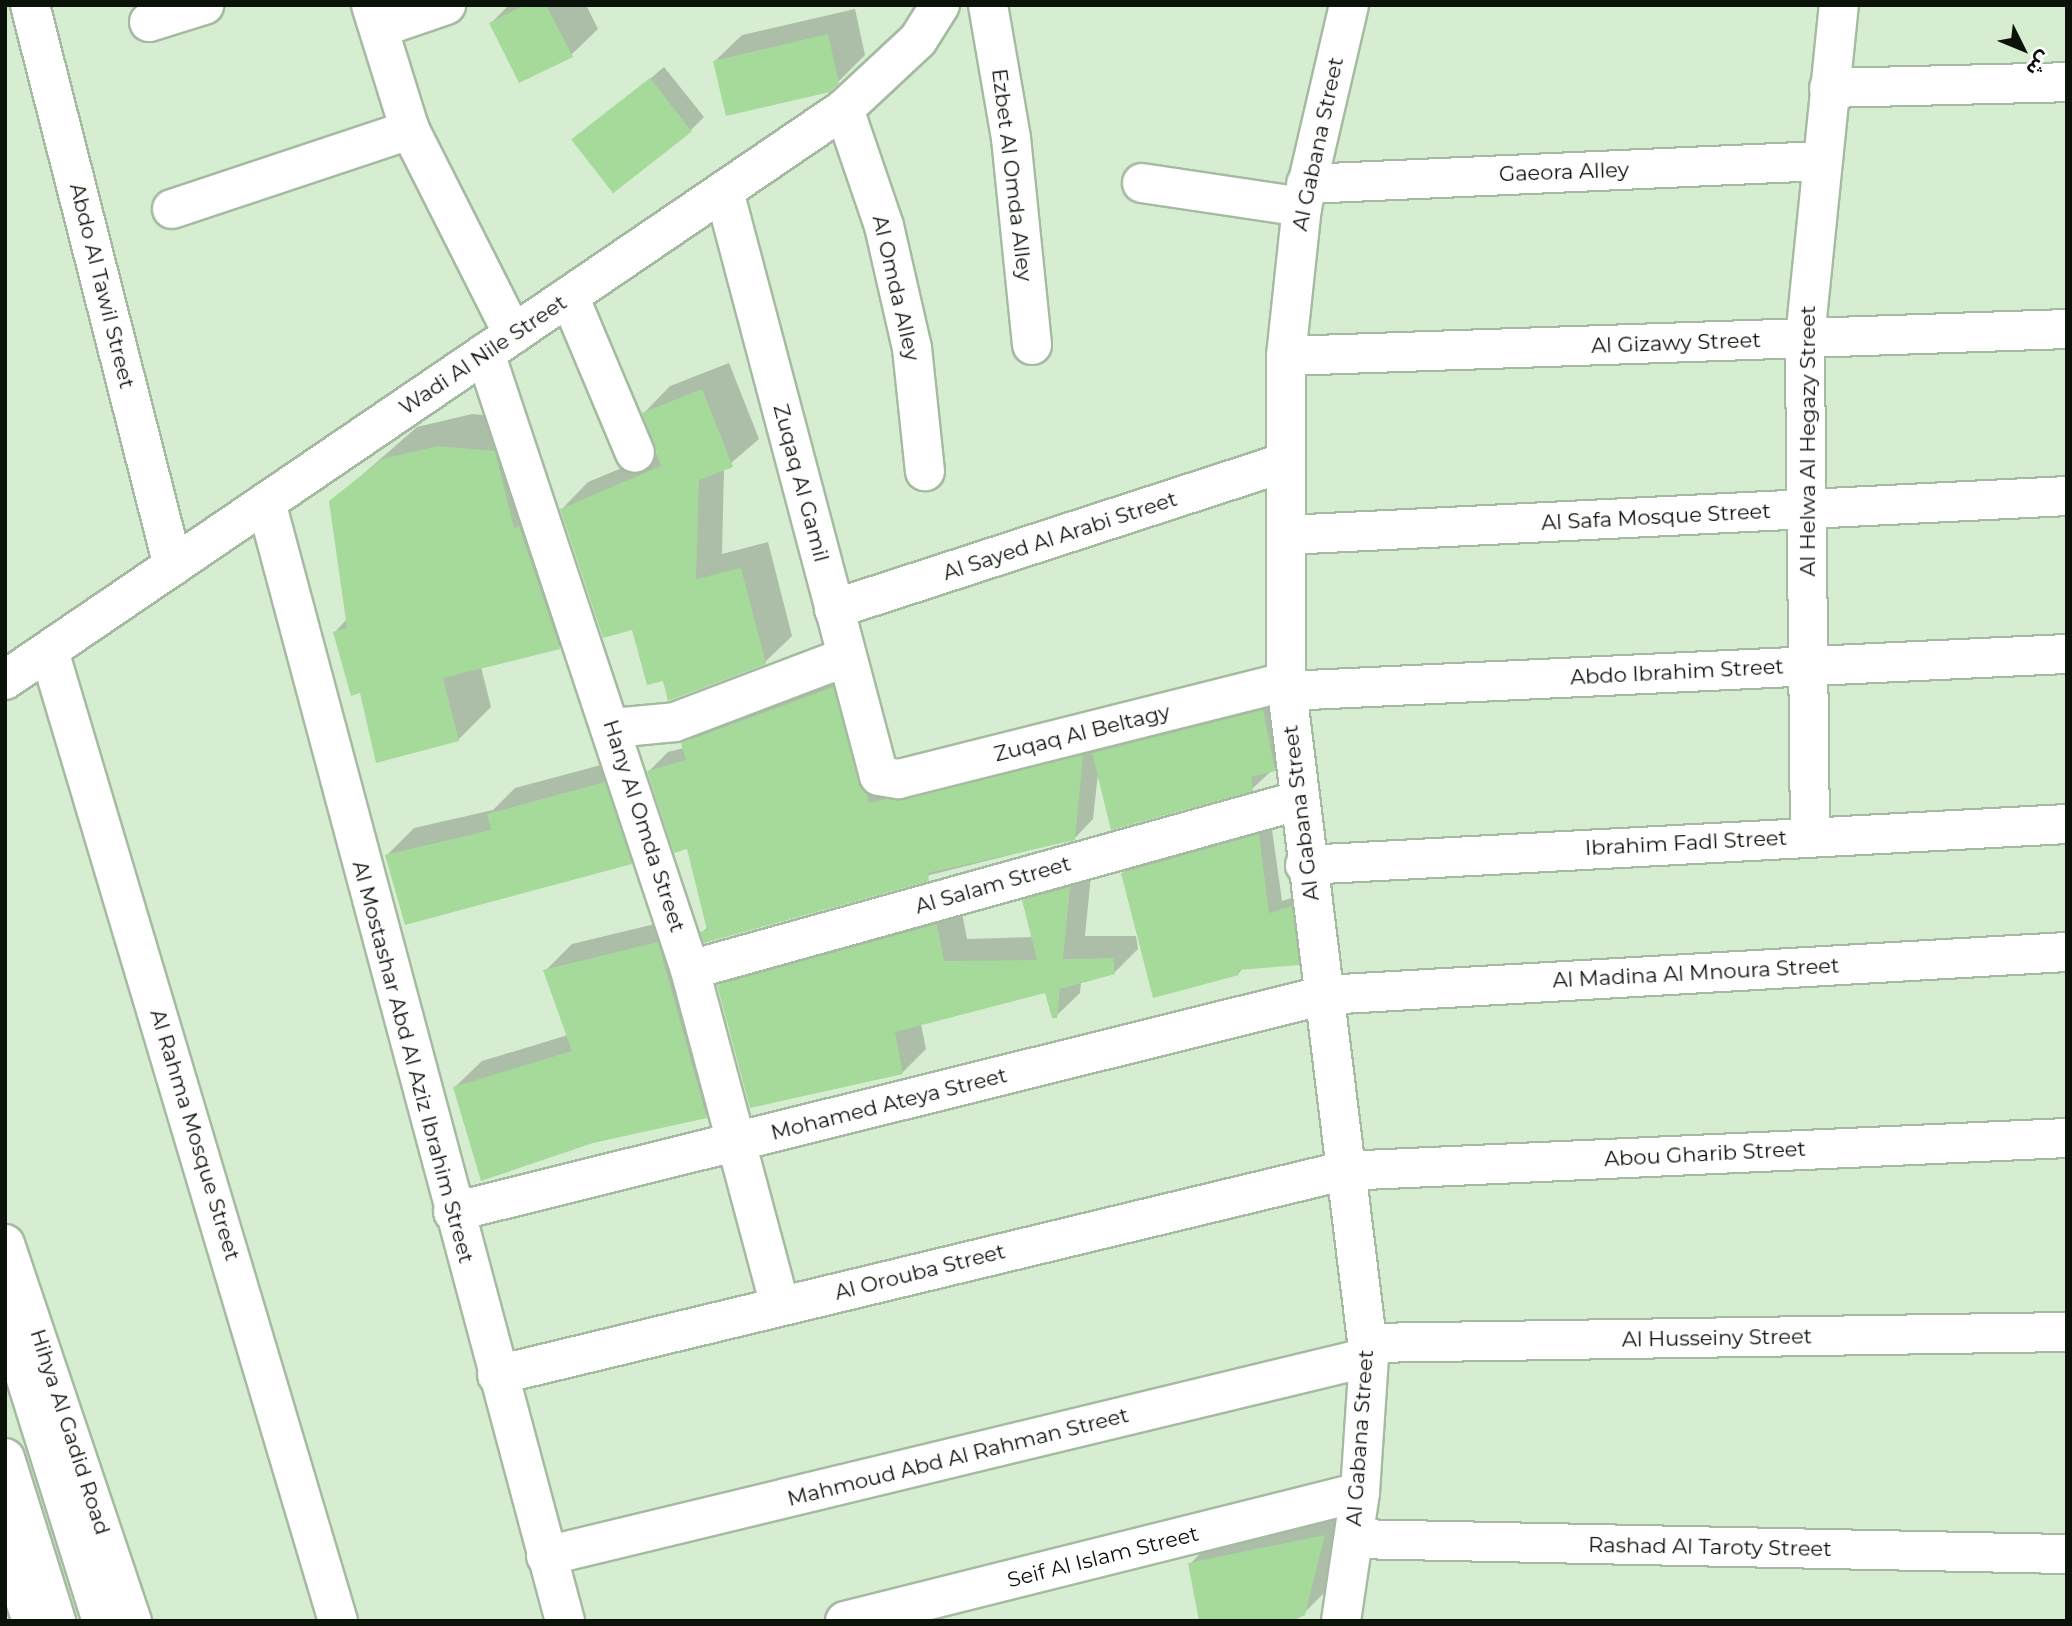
<!DOCTYPE html>
<html>
<head>
<meta charset="utf-8">
<style>
	body { margin:0 }
	#map { position:relative; width:2072px; height:1626px; overflow:hidden; background:#d7edd2; font-family:Montserrat,"Noto Sans Arabic",sans-serif }
	div>[style] { position:absolute }
	.shadow>* { inset:0; background:#0003 }
	.building>* { inset:0; background:#a5da9a; transform-origin:0 0 }
	.roads { filter:drop-shadow(2px 0 #a5bba1) drop-shadow(-2px 0 #a5bba1) drop-shadow(0 2px #a5bba1) drop-shadow(0 -2px #a5bba1) }
	.minor>* { height:38px; margin:-19px; padding:0 19px; transform-origin:19px; border-radius:19px; background:#fff }
	.tertiary>* { height:38px; margin:-19px; padding:0 19px; transform-origin:19px; border-radius:19px; background:#fff }
	.primary>* { height:38px; margin:-19px; padding:0 19px; transform-origin:19px; border-radius:19px; background:#fff }
	span { translate:-50% -50%; white-space:nowrap; text-align:center; line-height:1.15; -webkit-text-stroke:6px #fff; paint-order:stroke }
	.street-label { font-size:21px; color:#0b1209 }
	.frame { position:absolute; inset:0; border:7px solid #0b1209; pointer-events:none }
	.north { position:absolute; left:1988px; top:14px; width:70px; height:70px; -webkit-text-stroke:5px #fff; paint-order:stroke; rotate:133deg; font-size:19px; font-weight:700; line-height:28px; text-align:center; color:#0b1209 }
	.north::after { content:''; display:block; margin:auto; width:24px; height:32px; background:#0b1209; clip-path:polygon(50% 0,100% 100%,50% 72%,0 100%) }
</style>
</head>
<body>
<div id="map">
	<div class="shadow">
		<div style="clip-path:polygon(509px 5px,586px 5px,598px 29px,571px 55px,491px 23px)"></div>
		<div style="clip-path:polygon(855px 9px,865px 55px,830px 90px,715px 61px,742px 35px)"></div>
		<div style="clip-path:polygon(664px 67px,704px 117px,691px 130px,575px 142px)"></div>
		<div style="clip-path:polygon(729px 363px,759px 439px,724px 469px,722px 554px,768px 542px,792px 636px,765px 662px,664px 679px,562px 509px,588px 482px,658px 453px,644px 413px,670px 386px)"></div>
		<div style="clip-path:polygon(472px 414px,527px 419px,592px 614px,559px 647px,481px 667px,491px 707px,458px 740px,361px 691px,335px 632px,347px 619px,331px 502px,417px 427px)"></div>
		<div style="clip-path:polygon(852px 669px,888px 785px,1287px 688px,1298px 746px,1252px 789px,1098px 773px,1093px 819px,1074px 839px,702px 932px,708px 927px,688px 847px,649px 771px,668px 752px,684px 748px,702px 724px)"></div>
		<div style="clip-path:polygon(631px 757px,657px 836px,631px 862px,387px 855px,414px 828px,493px 810px,515px 788px)"></div>
		<div style="clip-path:polygon(1271px 822px,1282px 901px,1304px 894px,1311px 950px,1298px 963px,1244px 967px,1238px 974px,1123px 873px,1137px 860px)"></div>
		<div style="clip-path:polygon(1092px 865px,1085px 936px,1136px 936px,1138px 949px,1114px 973px,1081px 982px,1080px 993px,1056px 1016px,1047px 991px,921px 1024px,926px 1049px,903px 1072px,719px 986px,742px 962px,960px 902px,967px 939px,1033px 937px,1023px 901px,1047px 878px)"></div>
		<div style="clip-path:polygon(684px 917px,733px 1090px,706px 1116px,455px 1087px,482px 1061px,568px 1035px,545px 971px,572px 944px)"></div>
		<div style="clip-path:polygon(1350px 1509px,1331px 1586px,1304px 1613px,1190px 1564px,1216px 1537px)"></div>
	</div>
	<div class="building">
		<div style="clip-path:polygon(524px 5px,546px 5px,573px 57px,519px 83px,489px 23px)"></div>
		<div style="clip-path:polygon(828px 34px,839px 83px,830px 92px,726px 116px,713px 61px)"></div>
		<div style="left:650px;top:78px;width:68px;height:100px;rotate:52deg"></div>
		<div style="clip-path:polygon(702px 389px,733px 467px,699px 480px,696px 579px,741px 568px,766px 664px,668px 701px,663px 681px,647px 685px,632px 630px,603px 638px,560px 509px,661px 466px,642px 413px)"></div>
		<div style="clip-path:polygon(438px 446px,495px 451px,514px 528px,519px 526px,560px 649px,443px 678px,459px 741px,376px 763px,360px 693px,351px 696px,333px 632px,347px 628px,329px 501px,382px 459px)"></div>
		<div style="clip-path:polygon(833px 687px,869px 803px,1083px 755px,1075px 840px,928px 873px,929px 881px,704px 943px,700px 932px,707px 930px,687px 849px,674px 853px,647px 771px,686px 760px,681px 743px)"></div>
		<div style="clip-path:polygon(1263px 710px,1275px 771px,1251px 777px,1253px 791px,1111px 830px,1092px 753px)"></div>
		<div style="clip-path:polygon(605px 782px,632px 864px,405px 925px,385px 855px,491px 830px,487px 814px)"></div>
		<div style="clip-path:polygon(1259px 834px,1269px 913px,1292px 906px,1299px 965px,1238px 970px,1239px 975px,1153px 998px,1121px 873px)"></div>
		<div style="clip-path:polygon(1070px 887px,1063px 959px,1113px 958px,1115px 974px,1060px 989px,1057px 1018px,1052px 1018px,1045px 993px,895px 1032px,903px 1074px,750px 1108px,717px 985px,937px 924px,944px 961px,1037px 960px,1022px 900px)"></div>
		<div style="clip-path:polygon(658px 942px,707px 1118px,593px 1143px,481px 1181px,453px 1087px,572px 1051px,543px 970px)"></div>
		<div style="clip-path:polygon(1325px 1535px,1305px 1615px,1292px 1621px,1199px 1621px,1188px 1563px)"></div>
	</div>
	<div class="roads">
		<div class="minor">
			<div style="left:30px;top:5px;width:579px;rotate:75.7deg"></div>
			<div style="left:371px;top:5px;width:131px;rotate:72.7deg"></div>
			<div style="left:410px;top:130px;width:229px;rotate:63.2deg"></div>
			<div style="left:988px;top:5px;width:135px;rotate:80.2deg"></div>
			<div style="left:1011px;top:138px;width:208px;rotate:84.2deg"></div>
			<div style="left:149px;top:22px;width:58px;rotate:-17.2deg"></div>
			<div style="left:379px;top:28px;width:71px;rotate:-18.9deg"></div>
			<div style="left:1829px;top:88px;width:238px;rotate:-1.4deg"></div>
			<div style="left:844px;top:109px;width:124px;rotate:71.1deg"></div>
			<div style="left:884px;top:226px;width:125px;rotate:77.1deg"></div>
			<div style="left:912px;top:348px;width:124px;rotate:84deg"></div>
			<div style="left:1142px;top:183px;width:162px;rotate:8.5deg"></div>
			<div style="left:1306px;top:184px;width:517px;rotate:-2.55deg"></div>
			<div style="left:724px;top:191px;width:605px;rotate:75.16deg"></div>
			<div style="left:879px;top:776px;width:20px;rotate:9deg"></div>
			<div style="left:899px;top:779px;width:399px;rotate:-14.1deg"></div>
			<div style="left:172px;top:209px;width:251px;rotate:-18.4deg"></div>
			<div style="left:569px;top:296px;width:170px;rotate:67.2deg"></div>
			<div style="left:485px;top:353px;width:650px;rotate:71.62deg"></div>
			<div style="left:690px;top:970px;width:348px;rotate:75deg"></div>
			<div style="left:1286px;top:356px;width:781px;rotate:-1.98deg"></div>
			<div style="left:266px;top:502px;width:1158px;rotate:75.04deg"></div>
			<div style="left:1287px;top:535px;width:781px;rotate:-2.86deg"></div>
			<div style="left:834px;top:609px;width:475px;rotate:-18deg"></div>
			<div style="left:49px;top:651px;width:1012px;rotate:73.41deg"></div>
			<div style="left:1287px;top:691px;width:781px;rotate:-2.72deg"></div>
			<div style="left:613px;top:728px;width:62px;rotate:-5.5deg"></div>
			<div style="left:675px;top:722px;width:183px;rotate:-20.8deg"></div>
			<div style="left:1810px;top:836px;width:498px;rotate:-90.6deg"></div>
			<div style="left:1805px;top:338px;width:335px;rotate:-84.2deg"></div>
			<div style="left:1305px;top:865px;width:763px;rotate:-3.08deg"></div>
			<div style="left:690px;top:970px;width:630px;rotate:-15.56deg"></div>
			<div style="left:453px;top:1212px;width:899px;rotate:-13.97deg"></div>
			<div style="left:1325px;top:995px;width:743px;rotate:-3.32deg"></div>
			<div style="left:1367px;top:1343px;width:700px;rotate:-0.9deg"></div>
			<div style="left:497px;top:1375px;width:870px;rotate:-13.56deg"></div>
			<div style="left:1343px;top:1171px;width:725px;rotate:-2.61deg"></div>
			<div style="left:1354px;top:1539px;width:713px;rotate:1.21deg"></div>
			<div style="left:546px;top:1556px;width:847px;rotate:-13.59deg"></div>
			<div style="left:845px;top:1621px;width:531px;rotate:-14.06deg"></div>
			<div style="left:1341px;top:1621px;width:130px;rotate:-81.6deg"></div>
			<div style="left:1360px;top:1492px;width:135px;rotate:-86.2deg"></div>
			<div style="left:1369px;top:1357px;width:680px;rotate:-97.01deg"></div>
			<div style="left:1286px;top:682px;width:326px;rotate:-90deg"></div>
			<div style="left:1286px;top:356px;width:150px;rotate:-83.9deg"></div>
			<div style="left:1302px;top:207px;width:207px;rotate:-76.9deg"></div>
		</div>
		<div class="tertiary">
			<div style="left:5px;top:680px;width:1015px;rotate:-34.24deg"></div>
			<div style="left:844px;top:109px;width:101px;rotate:-43deg"></div>
			<div style="left:918px;top:40px;width:41px;rotate:-57.8deg"></div>
			<div style="left:5px;top:1244px;width:398px;rotate:71.4deg"></div>
			<div style="left:5px;top:1541px;width:84px;rotate:71.4deg"></div>
		</div>
		<div class="primary">
			<div style="left:5px;top:1312px;width:324px;rotate:72.6deg"></div>
			<div style="left:5px;top:1458px;width:171px;rotate:72.6deg"></div>
		</div>
	</div>
	<div class="street-label">
		<span style="left:1318px;top:144px;rotate:-78deg">Al Gabana Street</span>
		<span style="left:1564px;top:172px;rotate:-2deg">Gaeora Alley</span>
		<span style="left:1012px;top:175px;rotate:83deg">Ezbet Al Omda Alley</span>
		<span style="left:102px;top:286px;rotate:76deg">Abdo Al Tawil Street</span>
		<span style="left:896px;top:288px;rotate:77deg">Al Omda Alley</span>
		<span style="left:1676px;top:343px;rotate:-2deg">Al Gizawy Street</span>
		<span style="left:483px;top:355px;rotate:-34deg">Wadi Al Nile Street</span>
		<span style="left:1808px;top:441px;rotate:-90deg">Al Helwa Al Hegazy Street</span>
		<span style="left:801px;top:483px;rotate:75deg">Zuqaq Al Gamil</span>
		<span style="left:1656px;top:517px;rotate:-3deg">Al Safa Mosque Street</span>
		<span style="left:1060px;top:536px;rotate:-18deg">Al Sayed Al Arabi Street</span>
		<span style="left:1677px;top:672px;rotate:-3deg">Abdo Ibrahim Street</span>
		<span style="left:1082px;top:733px;rotate:-14deg">Zuqaq Al Beltagy</span>
		<span style="left:1301px;top:813px;rotate:-97deg">Al Gabana Street</span>
		<span style="left:644px;top:826px;rotate:72deg">Hany Al Omda Street</span>
		<span style="left:1686px;top:843px;rotate:-3deg">Ibrahim Fadl Street</span>
		<span style="left:993px;top:885px;rotate:-16deg">Al Salam Street</span>
		<span style="left:1696px;top:973px;rotate:-3deg">Al Madina Al Mnoura Street</span>
		<span style="left:413px;top:1062px;rotate:75deg">Al Mostashar Abd Al Aziz Ibrahim Street</span>
		<span style="left:889px;top:1104px;rotate:-14deg">Mohamed Ateya Street</span>
		<span style="left:195px;top:1135px;rotate:73deg">Al Rahma Mosque Street</span>
		<span style="left:1705px;top:1154px;rotate:-3deg">Abou Gharib Street</span>
		<span style="left:920px;top:1272px;rotate:-14deg">Al Orouba Street</span>
		<span style="left:1717px;top:1338px;rotate:-1deg">Al Husseiny Street</span>
		<span style="left:70px;top:1432px;rotate:72deg">Hihya Al Gadid Road</span>
		<span style="left:1360px;top:1438px;rotate:-86deg">Al Gabana Street</span>
		<span style="left:958px;top:1457px;rotate:-14deg">Mahmoud Abd Al Rahman Street</span>
		<span style="left:1710px;top:1547px;rotate:1deg">Rashad Al Taroty Street</span>
		<span style="left:1103px;top:1557px;rotate:-14deg">Seif Al Islam Street</span>
	</div>
	<div class="frame"></div>
	<div class="north">ش</div>
</div>
</body>
</html>
